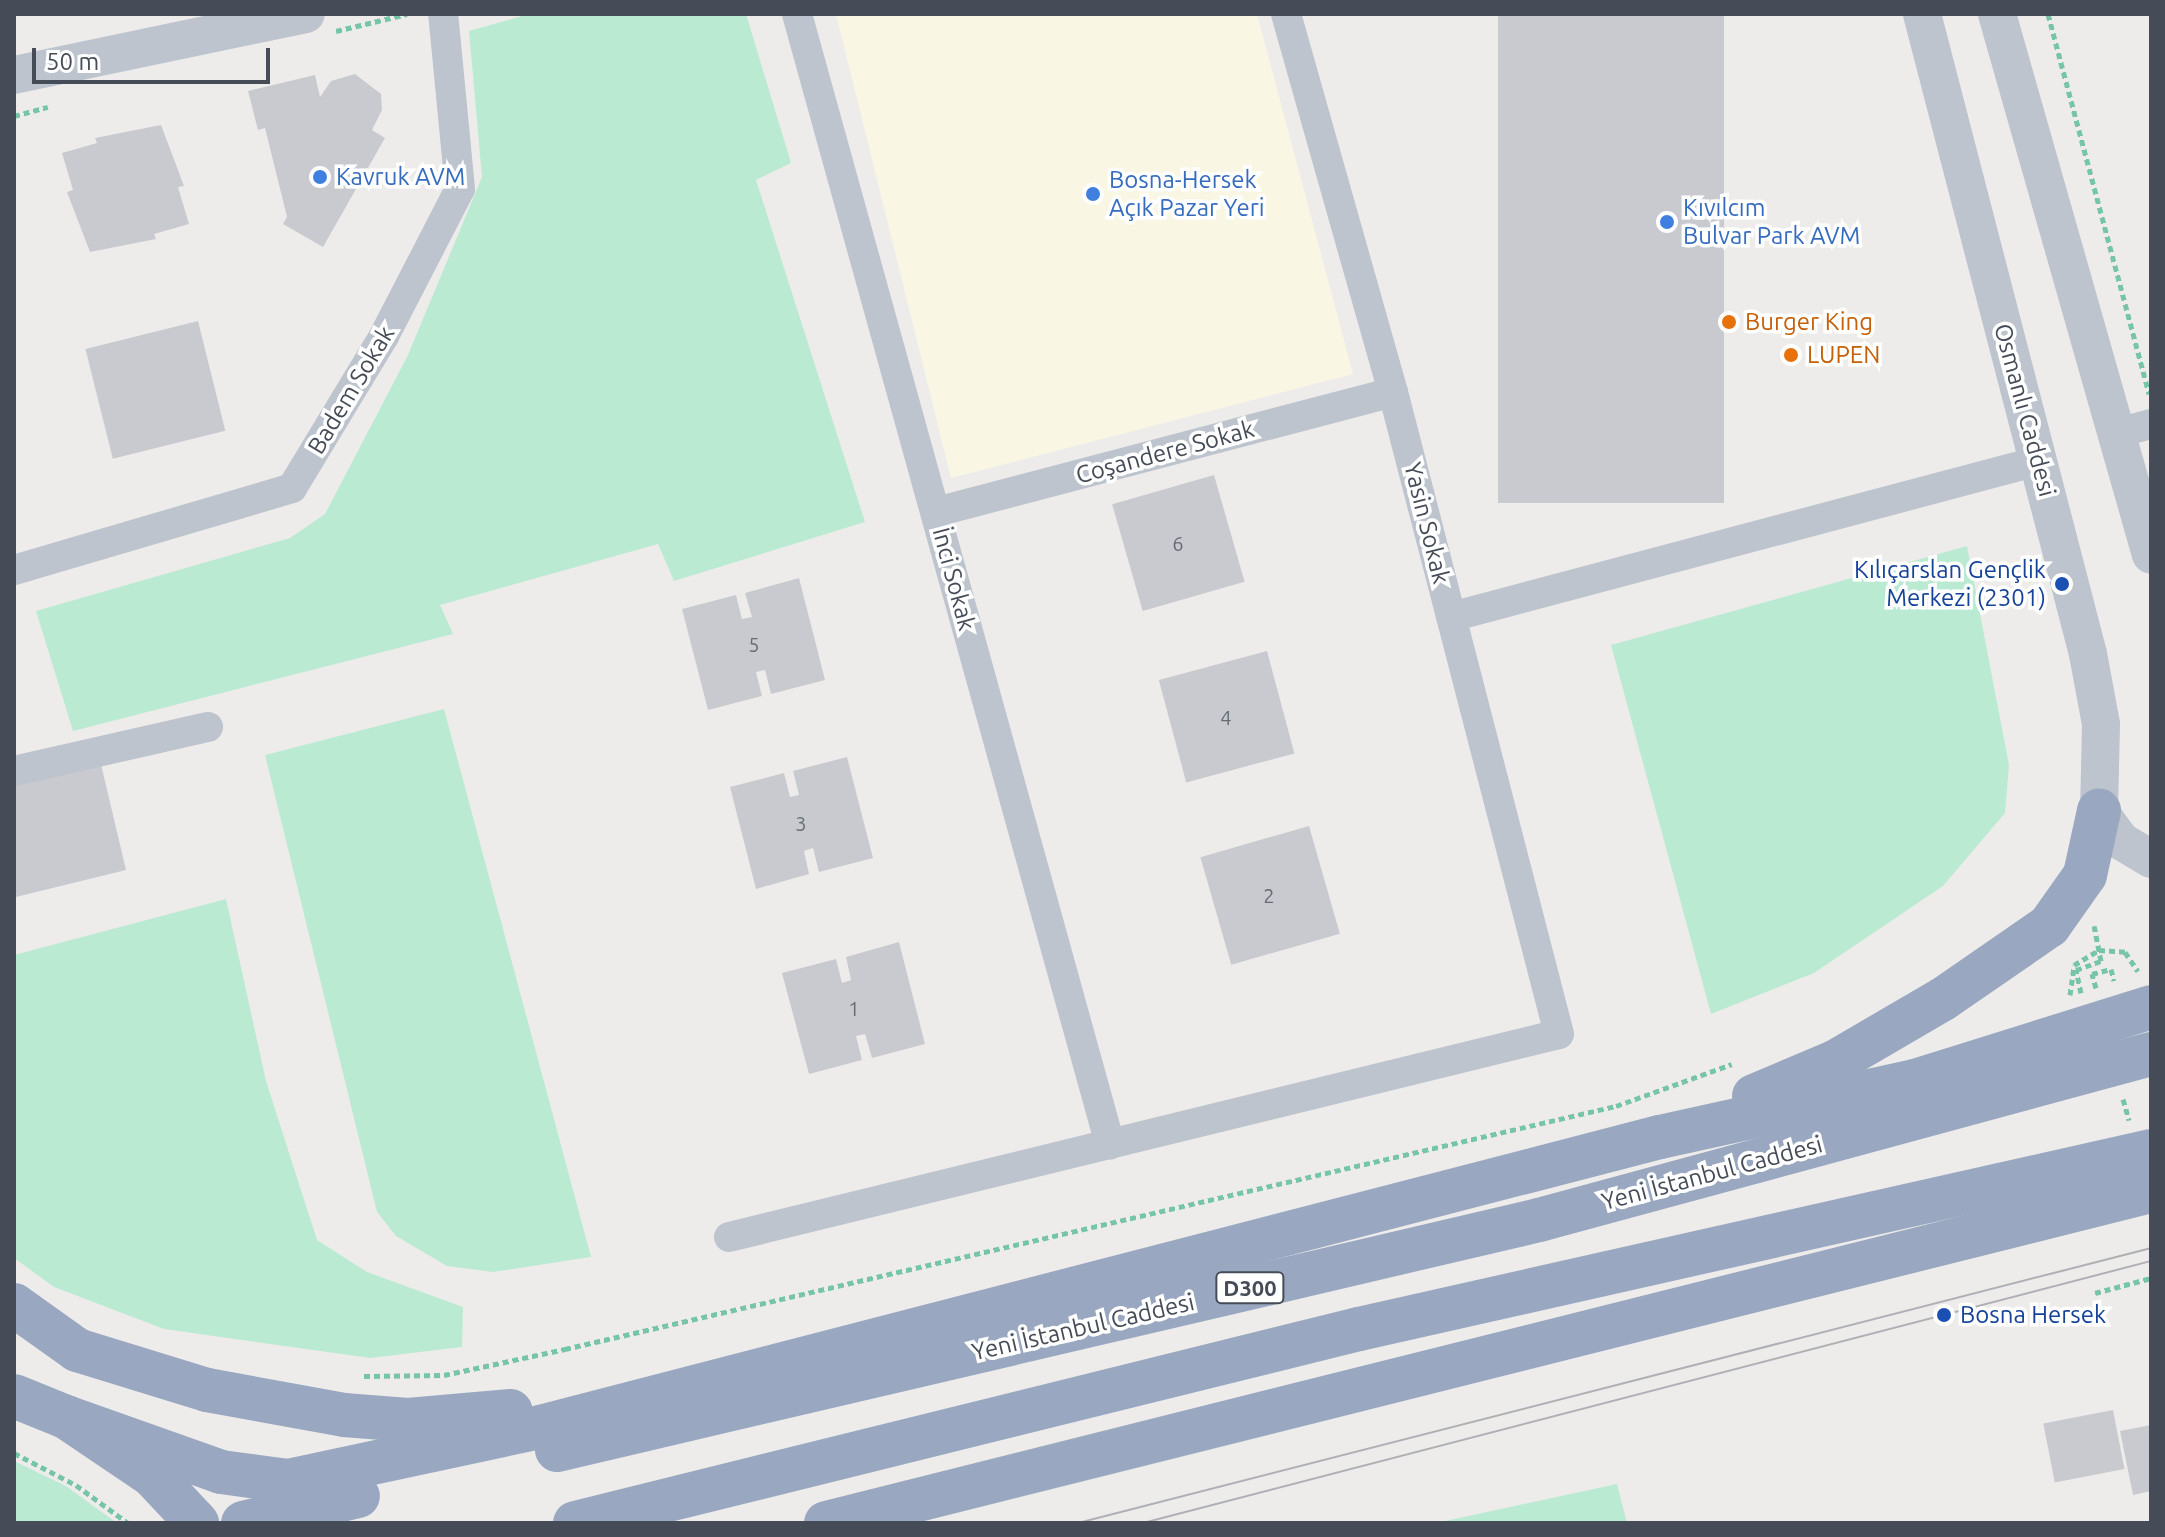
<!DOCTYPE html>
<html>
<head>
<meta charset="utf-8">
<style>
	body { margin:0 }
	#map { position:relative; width:2165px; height:1537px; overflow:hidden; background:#eeeceb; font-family:Ubuntu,sans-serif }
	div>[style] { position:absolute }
	.commercial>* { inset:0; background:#f9f6e4 }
	.green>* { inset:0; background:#bbead3 }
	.building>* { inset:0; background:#c9cad0; transform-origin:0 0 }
	.path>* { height:5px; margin-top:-2.5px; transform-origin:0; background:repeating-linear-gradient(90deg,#76c5a8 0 6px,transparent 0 10px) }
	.minor>* { height:30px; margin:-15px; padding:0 15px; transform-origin:15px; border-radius:15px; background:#bdc4cd }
	.tertiary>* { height:38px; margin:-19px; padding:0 19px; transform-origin:19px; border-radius:19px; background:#bdc4cd }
	.trunk>* { height:44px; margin:-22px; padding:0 22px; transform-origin:22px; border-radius:22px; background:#99a8c0 }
	.tram>* { height:2px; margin:-1px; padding:0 1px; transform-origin:1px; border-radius:1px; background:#aeb0b5 }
	.dots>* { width:22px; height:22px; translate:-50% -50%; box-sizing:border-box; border:4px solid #fff; border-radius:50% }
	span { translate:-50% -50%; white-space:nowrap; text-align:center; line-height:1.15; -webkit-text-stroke:7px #fff; paint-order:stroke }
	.number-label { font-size:20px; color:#666c75 }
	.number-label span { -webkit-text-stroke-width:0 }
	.shield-label span { padding:2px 6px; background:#fff; border:2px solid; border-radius:6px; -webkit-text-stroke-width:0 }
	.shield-label { font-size:22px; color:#454c57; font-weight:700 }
	.shop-label { font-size:24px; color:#366cbe }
	.left { translate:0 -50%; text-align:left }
	.food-label { font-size:24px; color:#c56008 }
	.street-label { font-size:24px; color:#454c57 }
	.transit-label { font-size:24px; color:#164399 }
	.right { translate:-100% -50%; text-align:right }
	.frame { position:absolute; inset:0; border:16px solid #454c57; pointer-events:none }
	.scale { position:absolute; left:32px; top:48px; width:238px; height:36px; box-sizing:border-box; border:4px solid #454c57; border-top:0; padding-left:10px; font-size:24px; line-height:28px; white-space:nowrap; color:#454c57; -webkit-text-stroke:6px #fff; paint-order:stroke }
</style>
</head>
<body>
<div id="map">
	<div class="commercial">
		<div style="clip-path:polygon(836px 14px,1257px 14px,1353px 374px,951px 478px)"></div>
	</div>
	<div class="green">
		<div style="clip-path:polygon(529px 14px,746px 14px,791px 163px,756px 180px,865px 522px,674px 581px,658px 544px,440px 605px,453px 634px,73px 731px,36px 611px,290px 538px,325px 514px,408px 355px,482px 177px,469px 31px)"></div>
		<div style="clip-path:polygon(1967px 546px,2009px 765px,2005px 813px,1943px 886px,1814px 973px,1711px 1014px,1611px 645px)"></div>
		<div style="clip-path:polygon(444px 709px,591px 1257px,493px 1272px,447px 1266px,396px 1236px,377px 1212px,265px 755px)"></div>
		<div style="clip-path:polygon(226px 899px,266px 1081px,317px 1240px,367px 1272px,463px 1307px,462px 1347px,370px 1358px,164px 1329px,54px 1287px,14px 1258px,14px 955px)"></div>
		<div style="clip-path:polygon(14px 1461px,66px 1486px,117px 1523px,14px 1523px)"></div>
		<div style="clip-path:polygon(1617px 1484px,1627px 1523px,1436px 1523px)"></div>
	</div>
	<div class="building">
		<div style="left:1498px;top:14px;width:226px;height:489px"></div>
		<div style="clip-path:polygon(355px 74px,381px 94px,382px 110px,372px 130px,385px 138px,323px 247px,283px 224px,287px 217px,265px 128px,258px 130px,248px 91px,315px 75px,320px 97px,331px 81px)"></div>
		<div style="clip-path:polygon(161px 125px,184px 186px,178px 187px,189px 224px,154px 234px,156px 239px,90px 252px,67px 192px,73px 190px,62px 153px,97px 143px,95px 138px)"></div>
		<div style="left:198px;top:321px;width:113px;height:116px;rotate:76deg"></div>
		<div style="left:1214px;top:475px;width:111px;height:106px;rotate:74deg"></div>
		<div style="clip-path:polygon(799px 578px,825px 680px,771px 694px,765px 670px,756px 672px,762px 696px,708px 710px,682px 609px,736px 595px,742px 619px,752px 617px,745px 593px)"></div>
		<div style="left:1267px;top:651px;width:106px;height:112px;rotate:75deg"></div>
		<div style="clip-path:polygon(847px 757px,873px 858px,819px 872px,813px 848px,804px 851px,809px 874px,756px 889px,730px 787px,784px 773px,790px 797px,799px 795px,793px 771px)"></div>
		<div style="clip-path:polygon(100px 760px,126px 870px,16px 897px,14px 780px)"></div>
		<div style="left:1309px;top:826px;width:112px;height:113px;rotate:74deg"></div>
		<div style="clip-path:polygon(899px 942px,925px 1044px,872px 1058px,865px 1034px,856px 1036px,862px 1060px,809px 1074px,782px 973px,836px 959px,842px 983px,851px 980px,846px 957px)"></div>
		<div style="left:2113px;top:1410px;width:60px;height:71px;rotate:79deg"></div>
		<div style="clip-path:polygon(2151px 1425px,2151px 1491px,2133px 1495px,2120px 1431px)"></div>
	</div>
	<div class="path">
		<div style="left:2048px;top:14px;width:393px;rotate:75.1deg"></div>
		<div style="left:336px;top:31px;width:73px;rotate:-13.5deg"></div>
		<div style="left:14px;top:116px;width:35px;rotate:-15deg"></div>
		<div style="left:2096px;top:988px;width:15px;rotate:-106deg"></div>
		<div style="left:2092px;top:974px;width:20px;rotate:-15deg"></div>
		<div style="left:2111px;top:969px;width:12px;rotate:76deg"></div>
		<div style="left:2081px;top:993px;width:24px;rotate:-102deg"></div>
		<div style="left:2076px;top:970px;width:27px;rotate:-20deg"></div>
		<div style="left:2101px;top:961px;width:36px;rotate:-101deg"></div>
		<div style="left:2070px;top:995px;width:30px;rotate:-82deg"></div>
		<div style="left:2074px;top:965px;width:29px;rotate:-31deg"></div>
		<div style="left:2099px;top:950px;width:26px;rotate:4deg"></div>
		<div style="left:2125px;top:952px;width:23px;rotate:56deg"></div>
		<div style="left:2123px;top:1099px;width:22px;rotate:74deg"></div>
		<div style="left:2095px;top:1293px;width:58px;rotate:-15deg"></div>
		<div style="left:364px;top:1376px;width:80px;rotate:-0.7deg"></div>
		<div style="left:444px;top:1375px;width:124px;rotate:-12.1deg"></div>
		<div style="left:565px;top:1349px;width:1079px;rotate:-13.02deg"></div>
		<div style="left:1616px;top:1106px;width:123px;rotate:-19.9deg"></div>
		<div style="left:14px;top:1453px;width:70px;rotate:27.3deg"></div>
		<div style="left:76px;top:1485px;width:64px;rotate:36.2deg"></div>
	</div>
	<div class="minor">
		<div style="left:797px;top:14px;width:1173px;rotate:74.52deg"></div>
		<div style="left:2121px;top:432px;width:31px;rotate:-15deg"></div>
		<div style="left:936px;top:512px;width:472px;rotate:-14.7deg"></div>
		<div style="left:14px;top:570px;width:290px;rotate:-16.4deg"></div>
		<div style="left:292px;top:488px;width:178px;rotate:-58.8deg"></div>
		<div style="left:384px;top:336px;width:165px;rotate:-62.7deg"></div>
		<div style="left:460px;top:189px;width:176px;rotate:-95.5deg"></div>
		<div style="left:1451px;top:617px;width:607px;rotate:-14.88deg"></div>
		<div style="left:14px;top:771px;width:199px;rotate:-12.8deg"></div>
		<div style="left:729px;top:1237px;width:854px;rotate:-13.74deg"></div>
		<div style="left:1559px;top:1034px;width:663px;rotate:-104.5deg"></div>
		<div style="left:1393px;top:392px;width:393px;rotate:-105.8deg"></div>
	</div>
	<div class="tertiary">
		<div style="left:1922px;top:14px;width:661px;rotate:75.46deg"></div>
		<div style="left:2088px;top:654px;width:71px;rotate:79.5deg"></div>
		<div style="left:2101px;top:724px;width:87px;rotate:91.3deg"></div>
		<div style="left:2099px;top:811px;width:37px;rotate:54deg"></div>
		<div style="left:2121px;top:841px;width:35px;rotate:31deg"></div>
		<div style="left:1997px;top:14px;width:562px;rotate:74.11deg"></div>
		<div style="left:14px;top:75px;width:298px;rotate:-11.8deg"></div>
	</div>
	<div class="trunk">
		<div style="left:1754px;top:1096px;width:88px;rotate:-22.8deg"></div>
		<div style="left:1835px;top:1062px;width:125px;rotate:-30.3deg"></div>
		<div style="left:1943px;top:999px;width:129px;rotate:-34.6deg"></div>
		<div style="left:2049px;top:926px;width:62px;rotate:-54.8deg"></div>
		<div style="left:2085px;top:875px;width:66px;rotate:-77.7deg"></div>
		<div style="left:14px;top:1305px;width:77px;rotate:35.5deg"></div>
		<div style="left:77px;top:1350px;width:136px;rotate:17.1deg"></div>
		<div style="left:207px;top:1390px;width:139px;rotate:10.3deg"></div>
		<div style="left:344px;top:1415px;width:64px;rotate:4.5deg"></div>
		<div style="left:408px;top:1420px;width:103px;rotate:-5deg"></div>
		<div style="left:14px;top:1396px;width:56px;rotate:22deg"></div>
		<div style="left:66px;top:1417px;width:104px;rotate:34deg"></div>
		<div style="left:152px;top:1475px;width:66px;rotate:46.8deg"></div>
		<div style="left:66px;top:1417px;width:164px;rotate:19.5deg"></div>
		<div style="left:221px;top:1472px;width:68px;rotate:7.7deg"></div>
		<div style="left:288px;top:1481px;width:258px;rotate:-12.1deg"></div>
		<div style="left:540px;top:1427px;width:1157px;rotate:-14.52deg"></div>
		<div style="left:1660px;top:1137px;width:261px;rotate:-12.4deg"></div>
		<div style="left:1915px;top:1081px;width:247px;rotate:-17.4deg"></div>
		<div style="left:557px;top:1450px;width:1009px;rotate:-13.18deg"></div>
		<div style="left:1539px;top:1220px;width:634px;rotate:-15.18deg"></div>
		<div style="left:243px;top:1523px;width:118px;rotate:-13.2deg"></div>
		<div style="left:575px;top:1523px;width:808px;rotate:-13.9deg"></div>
		<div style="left:1359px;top:1329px;width:812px;rotate:-12.67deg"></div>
		<div style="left:826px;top:1523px;width:1366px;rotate:-14.07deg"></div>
	</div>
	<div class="tram">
		<div style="left:1078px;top:1523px;width:1108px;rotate:-14.37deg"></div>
		<div style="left:1143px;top:1523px;width:1041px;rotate:-14.57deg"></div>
	</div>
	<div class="dots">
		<div style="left:320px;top:177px;background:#3f7fe0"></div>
		<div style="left:1093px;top:194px;background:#3f7fe0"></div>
		<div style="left:1667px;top:222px;background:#3f7fe0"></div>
		<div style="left:1729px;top:322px;background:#e8710a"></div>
		<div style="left:1791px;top:355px;background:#e8710a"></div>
		<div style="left:2062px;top:584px;background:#1a4fb4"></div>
		<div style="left:1944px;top:1315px;background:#1a4fb4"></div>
	</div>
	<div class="number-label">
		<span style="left:1178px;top:543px">6</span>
		<span style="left:754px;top:644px">5</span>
		<span style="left:1226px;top:717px">4</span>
		<span style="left:801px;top:823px">3</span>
		<span style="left:1269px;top:895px">2</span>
		<span style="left:854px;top:1008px">1</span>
	</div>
	<div class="shield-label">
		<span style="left:1250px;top:1288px">D300</span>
	</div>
	<div class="shop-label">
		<span class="left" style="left:336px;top:177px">Kavruk AVM</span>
		<span class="left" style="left:1109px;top:194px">Bosna-Hersek<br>Açık Pazar Yeri</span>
		<span class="left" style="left:1683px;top:222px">Kıvılcım<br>Bulvar Park AVM</span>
	</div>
	<div class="food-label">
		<span class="left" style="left:1745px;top:322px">Burger King</span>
		<span class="left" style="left:1807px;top:355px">LUPEN</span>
	</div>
	<div class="street-label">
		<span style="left:351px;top:390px;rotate:-59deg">Badem Sokak</span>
		<span style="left:2025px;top:410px;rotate:75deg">Osmanlı Caddesi</span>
		<span style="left:1165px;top:452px;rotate:-15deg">Coşandere Sokak</span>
		<span style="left:1427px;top:523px;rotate:76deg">Yasin Sokak</span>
		<span style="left:954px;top:579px;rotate:75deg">İnci Sokak</span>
		<span style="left:1712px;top:1173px;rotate:-15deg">Yeni İstanbul Caddesi</span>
		<span style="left:1083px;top:1327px;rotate:-13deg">Yeni İstanbul Caddesi</span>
	</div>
	<div class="transit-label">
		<span class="right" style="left:2046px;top:584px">Kılıçarslan Gençlik<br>Merkezi (2301)</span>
		<span class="left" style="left:1960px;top:1315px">Bosna Hersek</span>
	</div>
	<div class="frame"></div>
	<div class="scale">50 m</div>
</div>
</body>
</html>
